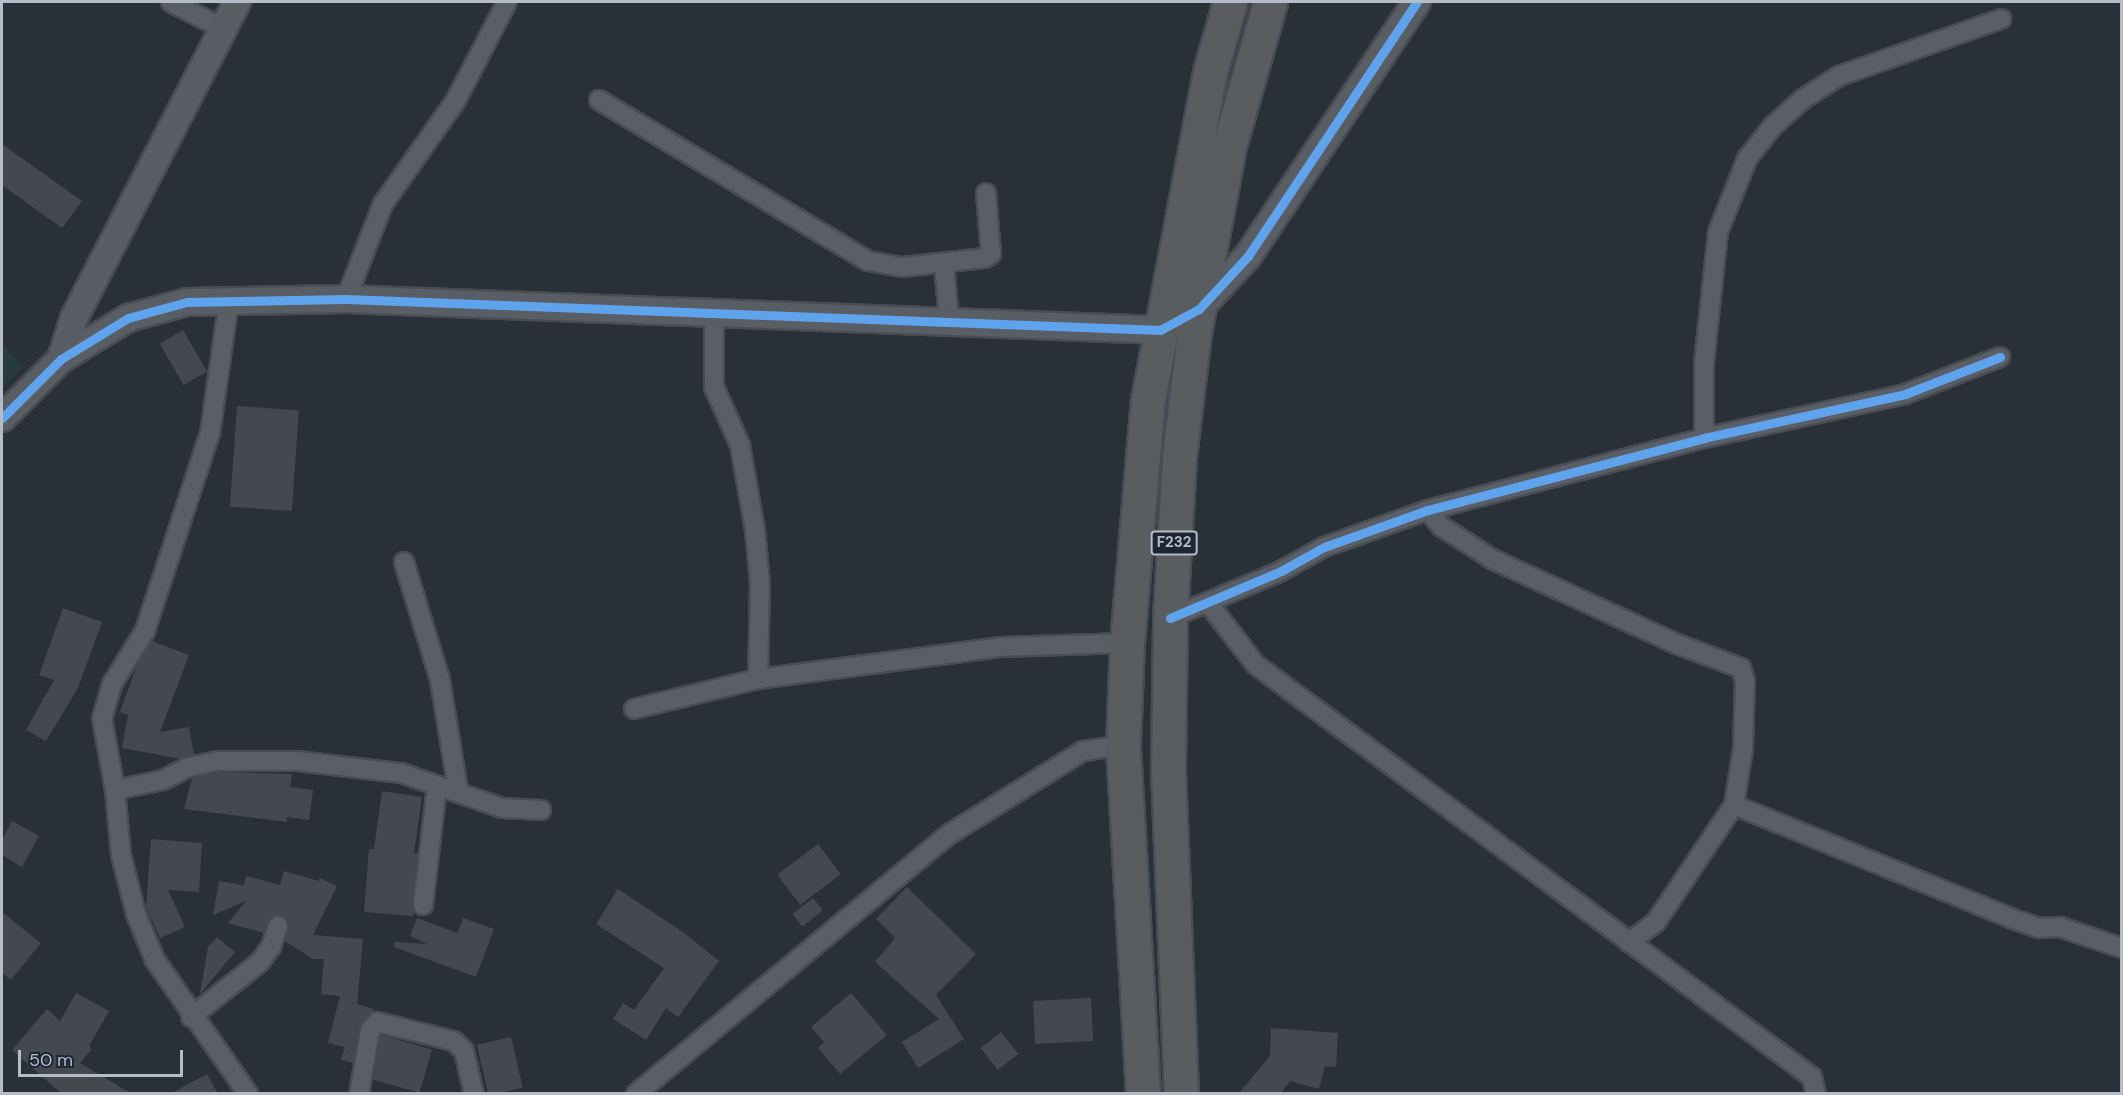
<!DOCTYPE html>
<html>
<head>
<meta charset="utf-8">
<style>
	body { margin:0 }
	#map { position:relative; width:2123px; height:1095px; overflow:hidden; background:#2a3038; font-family:"DM Sans",sans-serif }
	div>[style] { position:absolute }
	.green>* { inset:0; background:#273a3e }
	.building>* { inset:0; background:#444950; transform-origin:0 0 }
	.roads { filter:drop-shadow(2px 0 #484c53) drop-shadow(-2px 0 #484c53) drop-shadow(0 2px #484c53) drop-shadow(0 -2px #484c53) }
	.street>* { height:18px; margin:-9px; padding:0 9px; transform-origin:9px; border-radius:9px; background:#5a5e66 }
	.secondary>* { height:26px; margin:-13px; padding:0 13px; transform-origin:13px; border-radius:13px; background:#595d64 }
	.highway>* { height:33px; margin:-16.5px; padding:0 16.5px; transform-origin:16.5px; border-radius:16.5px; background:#5a5d60 }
	.cycleway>* { height:9px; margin:-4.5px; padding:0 4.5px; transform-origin:4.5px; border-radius:4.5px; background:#60a3ed }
	span { translate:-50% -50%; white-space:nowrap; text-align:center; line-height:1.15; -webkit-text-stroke:4.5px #1d2633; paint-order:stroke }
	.shield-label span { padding:2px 4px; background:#1d2633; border:2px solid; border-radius:4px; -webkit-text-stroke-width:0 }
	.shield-label { font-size:15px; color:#b4bcc9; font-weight:700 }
	.frame { position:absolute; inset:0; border:3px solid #b4bcc9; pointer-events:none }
	.scale { position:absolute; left:18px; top:1050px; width:165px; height:27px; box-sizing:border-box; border:3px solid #b4bcc9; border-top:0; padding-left:8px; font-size:18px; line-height:21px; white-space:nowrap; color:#b4bcc9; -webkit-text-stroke:4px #1d2633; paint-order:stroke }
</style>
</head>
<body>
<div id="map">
	<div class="green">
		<div style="clip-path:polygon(2px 343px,23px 366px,2px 387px)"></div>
	</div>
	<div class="building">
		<div style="clip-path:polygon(2px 144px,82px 201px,62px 228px,2px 185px)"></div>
		<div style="left:183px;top:330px;width:48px;height:27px;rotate:60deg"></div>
		<div style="left:237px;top:406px;width:62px;height:101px;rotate:4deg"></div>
		<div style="clip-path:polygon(63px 608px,102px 622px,78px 688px,46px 741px,26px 730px,54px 680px,39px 675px)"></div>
		<div style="clip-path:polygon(152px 641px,189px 655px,160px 732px,189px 727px,194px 755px,181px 759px,122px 748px,128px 715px,120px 712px,137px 665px)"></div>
		<div style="clip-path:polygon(218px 772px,292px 774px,290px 787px,313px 790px,309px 820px,287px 817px,287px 822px,184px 809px,192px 778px)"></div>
		<div style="clip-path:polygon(382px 791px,422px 797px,414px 853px,418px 853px,413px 916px,364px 912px,369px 849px,374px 849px)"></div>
		<div style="clip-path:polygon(12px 821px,39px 836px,22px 867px,2px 855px,2px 840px)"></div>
		<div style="clip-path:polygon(151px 839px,202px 843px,199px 892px,168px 890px,185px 927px,160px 938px,146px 907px)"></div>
		<div style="left:818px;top:844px;width:38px;height:51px;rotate:53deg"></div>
		<div style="clip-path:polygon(284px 871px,319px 881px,320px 878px,337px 886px,313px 935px,363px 939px,357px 1004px,374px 1009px,359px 1028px,353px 1063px,341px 1060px,345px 1047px,328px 1043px,340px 996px,321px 994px,324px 959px,313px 959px,285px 941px,289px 924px,286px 918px,271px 917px,264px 933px,228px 923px,246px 901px,213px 915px,219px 881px,244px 885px,246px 876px,280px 885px)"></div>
		<div style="clip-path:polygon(907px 887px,976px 954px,936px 995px,964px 1039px,918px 1068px,902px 1042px,939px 1019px,875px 962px,895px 938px,876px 919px)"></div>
		<div style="clip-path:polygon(618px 889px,683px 932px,719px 961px,678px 1017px,666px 1008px,646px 1040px,613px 1019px,623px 1003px,634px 1010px,664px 968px,596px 924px)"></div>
		<div style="left:813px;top:898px;width:16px;height:26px;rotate:52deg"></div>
		<div style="clip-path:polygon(2px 912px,41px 943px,11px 980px,2px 973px)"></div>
		<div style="clip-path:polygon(417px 918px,457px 933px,463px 918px,494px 929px,476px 977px,394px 947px,395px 942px,427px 944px,410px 936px)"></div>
		<div style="clip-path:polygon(217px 937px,235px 952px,200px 994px,208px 947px)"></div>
		<div style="clip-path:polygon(76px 993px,109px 1011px,89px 1046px,92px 1049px,80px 1063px,132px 1094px,62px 1094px,12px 1050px,47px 1009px,60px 1021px)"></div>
		<div style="clip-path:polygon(851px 993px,887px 1035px,840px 1074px,818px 1048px,824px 1042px,811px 1027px)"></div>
		<div style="left:1091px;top:998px;width:43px;height:58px;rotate:87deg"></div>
		<div style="clip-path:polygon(1271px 1028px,1338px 1033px,1336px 1067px,1325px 1066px,1319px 1089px,1290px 1081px,1280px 1094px,1238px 1094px,1270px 1056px)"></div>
		<div style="left:1001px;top:1032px;width:28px;height:26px;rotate:52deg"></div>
		<div style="left:381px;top:1035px;width:53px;height:45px;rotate:16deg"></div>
		<div style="left:511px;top:1037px;width:52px;height:35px;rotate:77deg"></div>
		<div style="clip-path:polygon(207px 1074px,218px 1094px,170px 1094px)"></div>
	</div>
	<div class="roads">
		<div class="street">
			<div style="left:171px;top:2px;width:59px;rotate:27deg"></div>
			<div style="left:599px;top:100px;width:313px;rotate:30.9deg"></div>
			<div style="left:868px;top:261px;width:36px;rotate:10deg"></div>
			<div style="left:903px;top:267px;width:82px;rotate:-6.3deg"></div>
			<div style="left:985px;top:258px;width:7px;rotate:-34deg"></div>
			<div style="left:991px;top:254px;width:61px;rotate:-94.7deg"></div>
			<div style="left:944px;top:263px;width:58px;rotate:85.1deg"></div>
			<div style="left:346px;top:299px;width:102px;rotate:-68.7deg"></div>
			<div style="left:383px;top:204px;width:127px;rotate:-54.9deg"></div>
			<div style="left:456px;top:100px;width:110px;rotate:-62.5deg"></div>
			<div style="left:229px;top:300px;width:134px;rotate:98.1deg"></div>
			<div style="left:210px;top:433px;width:208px;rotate:108.2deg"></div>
			<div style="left:145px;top:631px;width:62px;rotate:121.9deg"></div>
			<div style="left:112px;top:684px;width:35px;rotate:106deg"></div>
			<div style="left:102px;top:718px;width:73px;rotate:79.8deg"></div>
			<div style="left:115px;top:790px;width:65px;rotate:84.7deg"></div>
			<div style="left:121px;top:855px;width:61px;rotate:75.7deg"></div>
			<div style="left:136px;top:914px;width:50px;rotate:67.6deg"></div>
			<div style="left:155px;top:960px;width:163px;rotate:55.2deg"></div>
			<div style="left:714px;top:313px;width:74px;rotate:90deg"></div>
			<div style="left:714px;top:387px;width:64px;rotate:65.9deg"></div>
			<div style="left:740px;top:445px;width:86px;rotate:80deg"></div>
			<div style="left:755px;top:530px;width:54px;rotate:84.7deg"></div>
			<div style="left:760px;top:584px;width:95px;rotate:91.2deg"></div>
			<div style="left:1704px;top:438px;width:75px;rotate:-90deg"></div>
			<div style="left:1704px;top:363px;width:132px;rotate:-83.9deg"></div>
			<div style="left:1718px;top:232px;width:79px;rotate:-68.3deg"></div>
			<div style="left:1747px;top:159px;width:42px;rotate:-51.8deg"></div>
			<div style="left:1773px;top:126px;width:40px;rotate:-42deg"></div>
			<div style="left:1803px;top:99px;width:43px;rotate:-32.6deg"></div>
			<div style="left:1839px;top:76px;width:172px;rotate:-19.4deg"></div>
			<div style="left:1428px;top:510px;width:22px;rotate:51deg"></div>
			<div style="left:1442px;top:527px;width:59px;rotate:32.6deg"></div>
			<div style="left:1492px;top:559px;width:204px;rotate:24.7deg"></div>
			<div style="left:1677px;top:644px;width:68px;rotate:20.6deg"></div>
			<div style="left:1741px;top:668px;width:14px;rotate:73deg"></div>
			<div style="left:1745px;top:681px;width:68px;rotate:91.7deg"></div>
			<div style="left:1743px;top:749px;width:57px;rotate:99.1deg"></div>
			<div style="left:1734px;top:805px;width:141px;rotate:123.7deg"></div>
			<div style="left:1656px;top:922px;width:34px;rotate:143deg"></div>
			<div style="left:404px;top:562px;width:123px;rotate:73deg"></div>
			<div style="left:440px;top:680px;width:111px;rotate:80.7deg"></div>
			<div style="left:1208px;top:603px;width:78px;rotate:52.3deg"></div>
			<div style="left:1256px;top:665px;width:692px;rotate:36.54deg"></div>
			<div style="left:1812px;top:1077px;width:17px;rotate:77deg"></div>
			<div style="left:1170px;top:618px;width:121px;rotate:-22.9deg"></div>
			<div style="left:1281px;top:571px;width:49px;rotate:-29.2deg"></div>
			<div style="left:1324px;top:547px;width:110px;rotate:-19.6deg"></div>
			<div style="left:1428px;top:510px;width:285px;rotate:-14.6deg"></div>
			<div style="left:1704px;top:438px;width:206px;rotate:-12.3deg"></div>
			<div style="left:1905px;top:394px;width:102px;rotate:-21.3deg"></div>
			<div style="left:634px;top:709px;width:128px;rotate:-13.6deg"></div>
			<div style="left:758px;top:679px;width:244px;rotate:-7.5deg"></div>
			<div style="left:1000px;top:647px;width:127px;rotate:-1.8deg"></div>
			<div style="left:115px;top:790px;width:49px;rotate:-11.8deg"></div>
			<div style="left:163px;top:780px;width:29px;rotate:-27deg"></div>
			<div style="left:189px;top:767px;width:29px;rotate:-12deg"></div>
			<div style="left:217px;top:761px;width:80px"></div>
			<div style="left:297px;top:761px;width:105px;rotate:6.6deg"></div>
			<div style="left:401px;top:773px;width:107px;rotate:19.1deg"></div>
			<div style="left:502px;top:808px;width:39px;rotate:3deg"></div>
			<div style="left:1734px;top:805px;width:301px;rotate:22.2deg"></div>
			<div style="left:2013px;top:919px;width:28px;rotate:19deg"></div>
			<div style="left:2039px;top:928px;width:21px;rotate:-3deg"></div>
			<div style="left:2060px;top:927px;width:65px;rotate:18.7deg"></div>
			<div style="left:423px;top:905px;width:120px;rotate:-83.3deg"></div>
			<div style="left:191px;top:1017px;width:88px;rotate:-38.6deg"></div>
			<div style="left:260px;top:962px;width:19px;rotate:-54deg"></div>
			<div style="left:271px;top:947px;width:22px;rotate:-72deg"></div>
			<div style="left:359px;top:1094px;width:65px;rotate:-80.2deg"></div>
			<div style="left:370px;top:1030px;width:11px;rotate:-49deg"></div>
			<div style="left:377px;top:1022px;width:79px;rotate:13.9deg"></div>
			<div style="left:454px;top:1041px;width:14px;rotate:45deg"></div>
			<div style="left:464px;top:1051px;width:44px;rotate:76.9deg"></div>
			<div style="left:636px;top:1094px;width:405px;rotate:-39.7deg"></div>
			<div style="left:948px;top:835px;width:159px;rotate:-31.9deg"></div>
			<div style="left:1083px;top:751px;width:40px;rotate:-8.5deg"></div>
		</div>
		<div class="secondary">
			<div style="left:61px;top:359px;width:43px;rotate:-72.4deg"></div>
			<div style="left:74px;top:318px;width:356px;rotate:-62.7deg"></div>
			<div style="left:2px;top:418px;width:83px;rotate:-45deg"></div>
			<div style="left:61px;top:359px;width:79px;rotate:-31.5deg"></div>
			<div style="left:128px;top:318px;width:61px;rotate:-15.2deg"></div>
			<div style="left:187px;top:302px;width:159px;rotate:-1.1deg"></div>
			<div style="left:346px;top:299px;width:815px;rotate:2.18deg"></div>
			<div style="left:1160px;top:330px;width:44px;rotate:-28.3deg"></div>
			<div style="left:1199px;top:309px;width:72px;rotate:-47.2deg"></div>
			<div style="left:1248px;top:256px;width:305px;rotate:-56.4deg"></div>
		</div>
		<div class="highway">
			<div style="left:1143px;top:1094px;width:350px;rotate:-93.3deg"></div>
			<div style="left:1123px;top:745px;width:102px;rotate:-87.8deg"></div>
			<div style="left:1127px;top:643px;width:244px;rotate:-85.1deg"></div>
			<div style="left:1148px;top:400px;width:334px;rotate:-79.3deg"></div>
			<div style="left:1210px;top:72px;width:73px;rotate:-74.1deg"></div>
			<div style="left:1181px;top:1094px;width:327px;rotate:-92.3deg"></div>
			<div style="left:1168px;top:767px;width:149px;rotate:-89.2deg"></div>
			<div style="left:1170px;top:618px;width:161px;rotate:-86.8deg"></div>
			<div style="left:1179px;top:457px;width:125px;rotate:-83.1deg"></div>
			<div style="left:1194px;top:333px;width:190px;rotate:-79.4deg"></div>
			<div style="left:1229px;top:146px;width:150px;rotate:-74.1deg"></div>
		</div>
	</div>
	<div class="cycleway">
		<div style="left:2px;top:418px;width:83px;rotate:-45deg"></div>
		<div style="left:61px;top:359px;width:79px;rotate:-31.5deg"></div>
		<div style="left:128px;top:318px;width:61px;rotate:-15.2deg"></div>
		<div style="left:187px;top:302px;width:159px;rotate:-1.1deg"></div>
		<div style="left:346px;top:299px;width:815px;rotate:2.18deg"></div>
		<div style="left:1160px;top:330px;width:44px;rotate:-28.3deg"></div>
		<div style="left:1199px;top:309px;width:72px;rotate:-47.2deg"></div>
		<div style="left:1248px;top:256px;width:305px;rotate:-56.4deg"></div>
		<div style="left:1170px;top:618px;width:121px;rotate:-22.9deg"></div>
		<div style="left:1281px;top:571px;width:49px;rotate:-29.2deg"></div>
		<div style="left:1324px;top:547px;width:110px;rotate:-19.6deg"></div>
		<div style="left:1428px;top:510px;width:285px;rotate:-14.6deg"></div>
		<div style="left:1704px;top:438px;width:206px;rotate:-12.3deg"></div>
		<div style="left:1905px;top:394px;width:102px;rotate:-21.3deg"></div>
	</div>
	<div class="shield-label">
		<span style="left:1174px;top:543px">F232</span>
	</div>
	<div class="frame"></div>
	<div class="scale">50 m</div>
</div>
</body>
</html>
